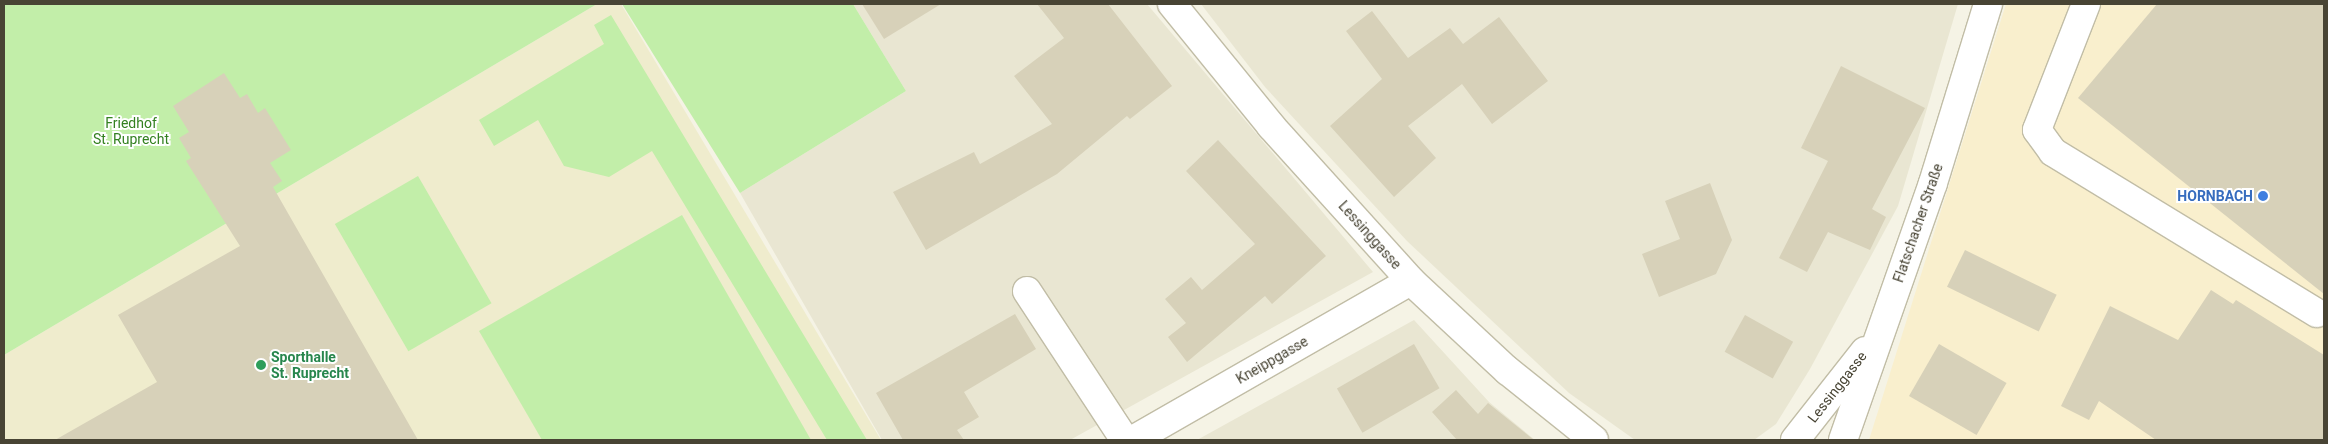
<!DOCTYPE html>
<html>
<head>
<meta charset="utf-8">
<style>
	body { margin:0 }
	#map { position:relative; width:2328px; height:444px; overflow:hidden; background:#f5f3e5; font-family:Roboto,sans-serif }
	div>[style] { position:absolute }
	.residential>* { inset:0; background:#e9e6d2 }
	.commercial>* { inset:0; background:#f9efcd }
	.education>* { inset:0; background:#efeccd }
	.green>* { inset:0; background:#c2eea9; transform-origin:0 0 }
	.building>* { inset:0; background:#d7d1b9; transform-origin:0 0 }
	.roads { filter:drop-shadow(1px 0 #c1bda6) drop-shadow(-1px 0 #c1bda6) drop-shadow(0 1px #c1bda6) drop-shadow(0 -1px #c1bda6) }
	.minor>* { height:28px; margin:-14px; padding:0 14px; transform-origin:14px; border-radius:14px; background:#fff }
	.dots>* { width:14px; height:14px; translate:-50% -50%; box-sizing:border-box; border:2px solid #fff; border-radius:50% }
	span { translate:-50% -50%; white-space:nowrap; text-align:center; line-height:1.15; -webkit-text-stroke:4px #fff; paint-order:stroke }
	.park-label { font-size:14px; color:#338020 }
	.shop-label { font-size:14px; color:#366cbe; font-weight:700 }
	.right { translate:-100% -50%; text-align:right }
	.street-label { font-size:14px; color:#484434 }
	.leisure-label { font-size:14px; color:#27864d; font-weight:700 }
	.left { translate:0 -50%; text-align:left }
	.frame { position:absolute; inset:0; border:5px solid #484434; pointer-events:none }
</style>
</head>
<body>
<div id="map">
	<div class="residential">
		<div style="clip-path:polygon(853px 4px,1147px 4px,1373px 272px,1070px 440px,882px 440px,740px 193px,906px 91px)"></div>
		<div style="clip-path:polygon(1201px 4px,1958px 4px,1898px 206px,1810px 369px,1776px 424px,1754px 440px,1635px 440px,1569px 393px,1407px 241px,1265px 87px)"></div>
		<div style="clip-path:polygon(1414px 320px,1489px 402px,1535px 440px,1197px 440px)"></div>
	</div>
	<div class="commercial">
		<div style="clip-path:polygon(2006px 4px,2324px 4px,2324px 440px,1869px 440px)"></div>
	</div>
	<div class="education">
		<div style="clip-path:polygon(597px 4px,621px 4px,881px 440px,4px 440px,4px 355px)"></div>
	</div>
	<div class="green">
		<div style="clip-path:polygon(4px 4px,597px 4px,4px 355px)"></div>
		<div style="clip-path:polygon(622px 4px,853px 4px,906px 91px,740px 193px)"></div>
		<div style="clip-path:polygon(611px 15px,867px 440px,827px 440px,652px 151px,609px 177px,564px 166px,538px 120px,494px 146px,479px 120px,604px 44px,594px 25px)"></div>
		<div style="left:418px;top:176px;width:147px;height:96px;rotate:60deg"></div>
		<div style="clip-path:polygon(682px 215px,811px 440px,542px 440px,479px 331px)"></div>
	</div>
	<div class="building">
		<div style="clip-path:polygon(862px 4px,941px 4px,884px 39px)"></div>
		<div style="clip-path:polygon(1037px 4px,1108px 4px,1172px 86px,1130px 119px,1127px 116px,1057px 174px,926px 250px,893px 192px,974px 152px,980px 164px,1052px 124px,1014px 76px,1064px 38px)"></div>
		<div style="clip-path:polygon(2157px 4px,2324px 4px,2324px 294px,2078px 98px)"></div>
		<div style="clip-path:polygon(1372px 11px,1408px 58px,1450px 28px,1463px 44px,1499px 17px,1548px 81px,1492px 124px,1462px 84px,1408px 126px,1436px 158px,1394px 197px,1330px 126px,1382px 79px,1346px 31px)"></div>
		<div style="clip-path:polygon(1841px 66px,1925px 108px,1872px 209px,1886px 217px,1870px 250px,1828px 232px,1807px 272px,1779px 258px,1828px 161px,1801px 148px)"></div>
		<div style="clip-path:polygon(224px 73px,240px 98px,247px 94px,258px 113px,265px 108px,291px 150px,270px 163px,282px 181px,273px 187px,418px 440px,55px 440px,157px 382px,118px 315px,240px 246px,186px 161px,191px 158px,179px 138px,189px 132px,173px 106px)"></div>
		<div style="clip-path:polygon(1218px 140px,1326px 256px,1272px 304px,1265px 296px,1187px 362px,1168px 337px,1186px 323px,1165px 299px,1191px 277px,1202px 290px,1255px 244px,1186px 171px)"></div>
		<div style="clip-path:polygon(1710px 183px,1732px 240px,1716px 274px,1659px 297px,1642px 254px,1680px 239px,1665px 201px)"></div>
		<div style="left:1965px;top:250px;width:102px;height:41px;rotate:26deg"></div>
		<div style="clip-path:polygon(2211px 290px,2233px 304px,2236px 300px,2324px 355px,2324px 440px,2156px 440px,2099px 401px,2089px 420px,2061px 406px,2110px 306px,2178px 340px)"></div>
		<div style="clip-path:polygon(1015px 314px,1036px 349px,964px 392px,979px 417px,957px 430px,964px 440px,903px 440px,876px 393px)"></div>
		<div style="left:1745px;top:315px;width:55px;height:42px;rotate:29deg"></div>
		<div style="left:1414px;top:344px;width:51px;height:89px;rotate:60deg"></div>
		<div style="left:1939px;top:344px;width:78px;height:60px;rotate:30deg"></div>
		<div style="clip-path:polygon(1456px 390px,1478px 414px,1488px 403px,1534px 440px,1457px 440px,1432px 412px)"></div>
	</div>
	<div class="roads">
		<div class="minor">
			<div style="left:1172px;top:4px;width:157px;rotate:50.9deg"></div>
			<div style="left:1271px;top:126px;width:209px;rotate:47.9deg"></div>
			<div style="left:1411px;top:281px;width:132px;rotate:42.9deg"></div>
			<div style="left:1508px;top:371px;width:110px;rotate:38.7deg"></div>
			<div style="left:2086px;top:4px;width:135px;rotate:111.3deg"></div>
			<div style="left:2037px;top:130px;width:27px;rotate:54deg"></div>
			<div style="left:2053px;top:152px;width:309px;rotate:31.4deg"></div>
			<div style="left:1027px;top:291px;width:178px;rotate:56.7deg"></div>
			<div style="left:1133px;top:440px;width:320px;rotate:-29.8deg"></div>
			<div style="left:1795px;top:440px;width:113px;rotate:-51.8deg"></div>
			<div style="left:1843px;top:440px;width:272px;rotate:-70.7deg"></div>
			<div style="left:1933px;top:183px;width:187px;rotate:-72.9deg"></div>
		</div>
	</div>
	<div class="dots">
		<div style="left:2263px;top:196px;background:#3f7fe0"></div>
		<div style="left:261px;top:365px;background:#2e9e5b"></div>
	</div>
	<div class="park-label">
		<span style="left:131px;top:131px">Friedhof<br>St. Ruprecht</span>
	</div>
	<div class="shop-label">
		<span class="right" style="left:2253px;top:196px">HORNBACH</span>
	</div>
	<div class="street-label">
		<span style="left:1918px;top:223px;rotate:-71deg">Flatschacher Straße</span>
		<span style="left:1370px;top:235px;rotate:48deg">Lessinggasse</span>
		<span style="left:1272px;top:360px;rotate:-30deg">Kneippgasse</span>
		<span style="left:1837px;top:387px;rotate:-52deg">Lessinggasse</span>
	</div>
	<div class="leisure-label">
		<span class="left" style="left:271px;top:365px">Sporthalle<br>St. Ruprecht</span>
	</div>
	<div class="frame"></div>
</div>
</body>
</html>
